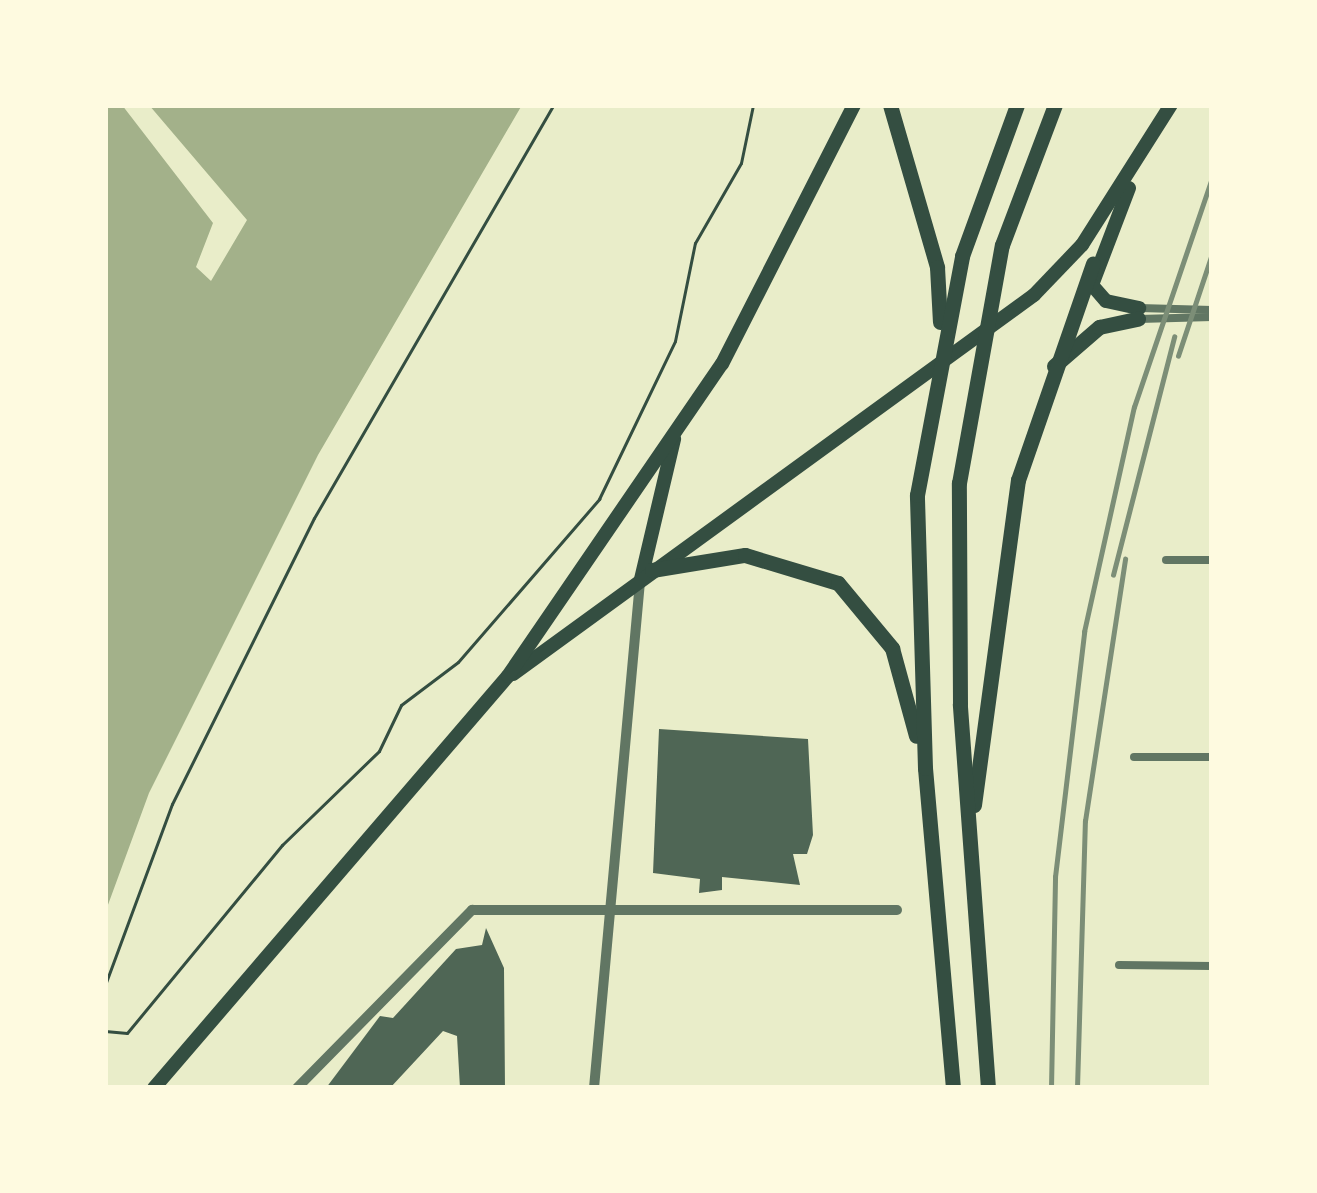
<!DOCTYPE html>
<html>
<head>
<meta charset="utf-8">
<style>
	body { margin:0 }
	#map { position:relative; width:1317px; height:1193px; overflow:hidden; background:#e9edc9; font-family:Signika,sans-serif }
	div>[style] { position:absolute }
	.water>* { inset:0; background:#a3b18a }
	.pier>* { inset:0; background:#e9edc9 }
	.building>* { inset:0; background:#4f6655 }
	.path>* { height:3px; margin:-1.5px; padding:0 1.5px; transform-origin:1.5px; border-radius:1.5px; background:#344e41 }
	.minor>* { height:8px; margin:-4px; padding:0 4px; transform-origin:4px; border-radius:4px; background:#617663 }
	.tertiary>* { height:10px; margin:-5px; padding:0 5px; transform-origin:5px; border-radius:5px; background:#617663 }
	.primary>* { height:14px; margin:-7px; padding:0 7px; transform-origin:7px; border-radius:7px; background:#344e41 }
	.trunk>* { height:14px; margin:-7px; padding:0 7px; transform-origin:7px; border-radius:7px; background:#344e41 }
	.motorway>* { height:15px; margin:-7.5px; padding:0 7.5px; transform-origin:7.5px; border-radius:7.5px; background:#344e41 }
	.rail>* { height:4.5px; margin:-2.25px; padding:0 2.25px; transform-origin:2.25px; border-radius:2.25px; background:#7c8e77 }
	span { translate:-50% -50%; white-space:nowrap; text-align:center; line-height:1.15; -webkit-text-stroke:10px #fefae0; paint-order:stroke }
	.frame { position:absolute; inset:0; border:108px solid #fefae0; pointer-events:none }
</style>
</head>
<body>
<div id="map">
	<div class="water">
		<div style="clip-path:polygon(105px 105px,522px 105px,318px 455px,149px 793px,105px 913px)"></div>
	</div>
	<div class="pier">
		<div style="clip-path:polygon(122px 105px,149px 105px,247px 220px,211px 281px,196px 267px,213px 223px)"></div>
	</div>
	<div class="building">
		<div style="clip-path:polygon(659px 729px,808px 739px,813px 835px,807px 854px,793px 854px,800px 885px,722px 877px,722px 890px,699px 893px,700px 879px,653px 873px)"></div>
		<div style="clip-path:polygon(486px 928px,504px 968px,505px 1088px,460px 1088px,457px 1036px,443px 1031px,390px 1088px,326px 1088px,380px 1016px,393px 1018px,456px 949px,482px 945px)"></div>
	</div>
	<div class="path">
		<div style="left:105px;top:985px;width:193px;rotate:-69.7deg"></div>
		<div style="left:172px;top:804px;width:319px;rotate:-63.6deg"></div>
		<div style="left:314px;top:518px;width:477px;rotate:-59.9deg"></div>
		<div style="left:105px;top:1031px;width:22px;rotate:5deg"></div>
		<div style="left:127px;top:1033px;width:244px;rotate:-50.5deg"></div>
		<div style="left:282px;top:845px;width:135px;rotate:-44.1deg"></div>
		<div style="left:379px;top:751px;width:51px;rotate:-64.4deg"></div>
		<div style="left:401px;top:705px;width:71px;rotate:-37deg"></div>
		<div style="left:458px;top:662px;width:216px;rotate:-49.1deg"></div>
		<div style="left:599px;top:499px;width:175px;rotate:-64.3deg"></div>
		<div style="left:675px;top:341px;width:100px;rotate:-78.5deg"></div>
		<div style="left:695px;top:243px;width:92px;rotate:-60.1deg"></div>
		<div style="left:741px;top:163px;width:59px;rotate:-78.3deg"></div>
	</div>
	<div class="minor">
		<div style="left:1139px;top:308px;width:73px;rotate:1.6deg"></div>
		<div style="left:1139px;top:319px;width:73px;rotate:-1.6deg"></div>
		<div style="left:1166px;top:560px;width:46px"></div>
		<div style="left:1134px;top:757px;width:78px"></div>
		<div style="left:1119px;top:965px;width:93px;rotate:0.6deg"></div>
	</div>
	<div class="tertiary">
		<div style="left:297px;top:1088px;width:250px;rotate:-45.5deg"></div>
		<div style="left:472px;top:910px;width:425px"></div>
		<div style="left:594px;top:1088px;width:508px;rotate:-84.81deg"></div>
	</div>
	<div class="primary">
		<div style="left:641px;top:579px;width:144px;rotate:-76.7deg"></div>
	</div>
	<div class="trunk">
		<div style="left:1129px;top:188px;width:104px;rotate:110.9deg"></div>
		<div style="left:1092px;top:285px;width:21px;rotate:49deg"></div>
		<div style="left:1106px;top:301px;width:34px;rotate:12deg"></div>
		<div style="left:513px;top:674px;width:644px;rotate:-36.03deg"></div>
		<div style="left:1034px;top:295px;width:69px;rotate:-46.2deg"></div>
		<div style="left:1082px;top:245px;width:166px;rotate:-57.6deg"></div>
		<div style="left:154px;top:1088px;width:543px;rotate:-49.33deg"></div>
		<div style="left:508px;top:676px;width:378px;rotate:-55.6deg"></div>
		<div style="left:722px;top:364px;width:291px;rotate:-63deg"></div>
	</div>
	<div class="motorway">
		<div style="left:890px;top:105px;width:169px;rotate:73.8deg"></div>
		<div style="left:937px;top:267px;width:55px;rotate:86.9deg"></div>
		<div style="left:1054px;top:366px;width:60px;rotate:-40.9deg"></div>
		<div style="left:1099px;top:327px;width:40px;rotate:-12deg"></div>
		<div style="left:652px;top:570px;width:94px;rotate:-9.2deg"></div>
		<div style="left:745px;top:555px;width:97px;rotate:16.8deg"></div>
		<div style="left:838px;top:583px;width:85px;rotate:50.3deg"></div>
		<div style="left:892px;top:648px;width:91px;rotate:74.7deg"></div>
		<div style="left:974px;top:805px;width:328px;rotate:-82.3deg"></div>
		<div style="left:1018px;top:480px;width:229px;rotate:-70.9deg"></div>
		<div style="left:953px;top:1088px;width:321px;rotate:-95deg"></div>
		<div style="left:925px;top:768px;width:273px;rotate:-91.7deg"></div>
		<div style="left:917px;top:495px;width:243px;rotate:-79.3deg"></div>
		<div style="left:962px;top:256px;width:161px;rotate:-70deg"></div>
		<div style="left:988px;top:1088px;width:385px;rotate:-94.2deg"></div>
		<div style="left:960px;top:704px;width:221px;rotate:-90.3deg"></div>
		<div style="left:959px;top:483px;width:242px;rotate:-79.8deg"></div>
		<div style="left:1002px;top:245px;width:150px;rotate:-69.3deg"></div>
	</div>
	<div class="rail">
		<div style="left:1178px;top:356px;width:108px;rotate:-71.6deg"></div>
		<div style="left:1113px;top:575px;width:246px;rotate:-75.6deg"></div>
		<div style="left:1051px;top:1088px;width:211px;rotate:-88.9deg"></div>
		<div style="left:1055px;top:877px;width:247px;rotate:-83.2deg"></div>
		<div style="left:1084px;top:632px;width:230px;rotate:-77.5deg"></div>
		<div style="left:1134px;top:407px;width:242px;rotate:-71.2deg"></div>
		<div style="left:1077px;top:1088px;width:267px;rotate:-88.3deg"></div>
		<div style="left:1085px;top:821px;width:265px;rotate:-81.3deg"></div>
	</div>
	<div class="frame"></div>
</div>
</body>
</html>
